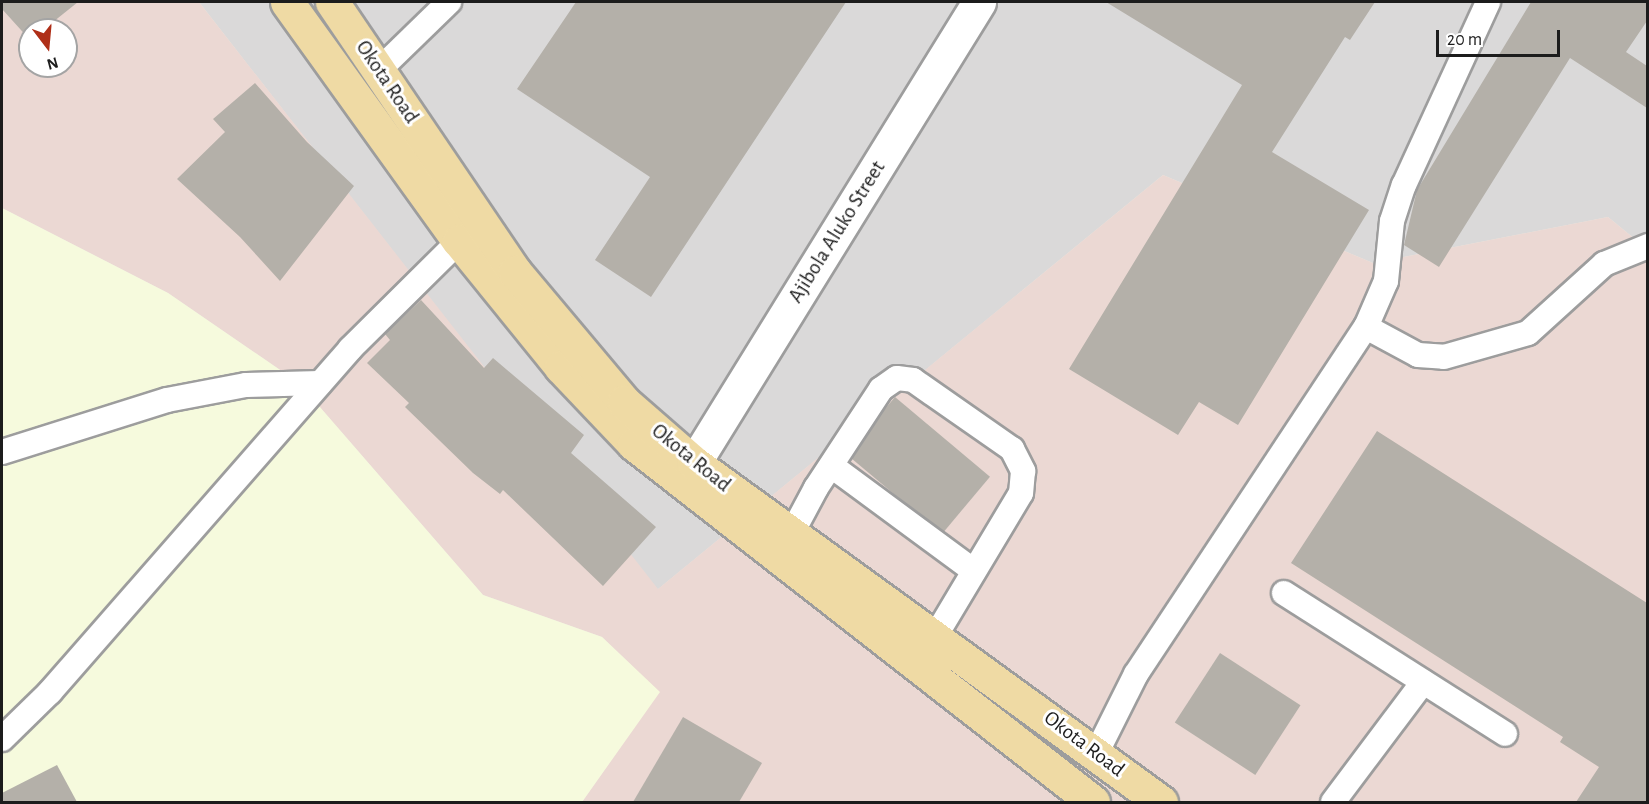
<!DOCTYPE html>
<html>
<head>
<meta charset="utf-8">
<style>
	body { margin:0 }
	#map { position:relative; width:1649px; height:804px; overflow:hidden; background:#eceae2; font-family:"Alegreya Sans",sans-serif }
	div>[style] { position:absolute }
	.residential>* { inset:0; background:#dad9d9 }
	.commercial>* { inset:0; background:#ebd8d3 }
	.education>* { inset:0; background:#f6fadd }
	.building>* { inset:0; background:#b4b0a9; transform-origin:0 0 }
	.roads { filter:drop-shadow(2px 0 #9d9d9d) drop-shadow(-2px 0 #9d9d9d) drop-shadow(0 2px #9d9d9d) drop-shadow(0 -2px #9d9d9d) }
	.service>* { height:24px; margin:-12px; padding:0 12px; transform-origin:12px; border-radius:12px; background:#fff }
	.minor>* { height:33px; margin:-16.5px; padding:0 16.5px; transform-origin:16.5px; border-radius:16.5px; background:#fff }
	.primary>* { height:33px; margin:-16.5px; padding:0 16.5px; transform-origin:16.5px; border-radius:16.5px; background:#efdaa4 }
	span { translate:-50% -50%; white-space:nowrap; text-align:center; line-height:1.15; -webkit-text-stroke:6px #fff; paint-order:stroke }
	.street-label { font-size:21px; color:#1c1c1c }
	.frame { position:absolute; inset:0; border:3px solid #1c1c1c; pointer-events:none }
	.north { position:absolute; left:18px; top:18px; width:60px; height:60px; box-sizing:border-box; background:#fff; border:2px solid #a4a4a4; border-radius:50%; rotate:164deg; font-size:16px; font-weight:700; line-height:24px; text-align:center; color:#1c1c1c }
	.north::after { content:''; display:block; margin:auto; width:21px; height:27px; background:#af2f18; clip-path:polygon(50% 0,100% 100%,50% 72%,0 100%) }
	.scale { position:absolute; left:1436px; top:30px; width:124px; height:27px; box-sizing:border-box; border:3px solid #1c1c1c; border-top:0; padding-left:8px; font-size:18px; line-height:21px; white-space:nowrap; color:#1c1c1c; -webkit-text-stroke:4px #fff; paint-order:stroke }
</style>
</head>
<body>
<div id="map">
	<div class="residential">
		<div style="clip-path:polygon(199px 2px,1647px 2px,1647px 249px,1608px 217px,1373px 263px,1163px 175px,657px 590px)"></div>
	</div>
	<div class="commercial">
		<div style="clip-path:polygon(evenodd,2px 2px,199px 2px,658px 589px,1163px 175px,1373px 263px,1608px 217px,1647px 249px,1647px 802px,582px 802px,659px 692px,602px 637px,483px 595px,299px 383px,168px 293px,2px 208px,2px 2px,30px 30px,66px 30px,66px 66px,30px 66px,30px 30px)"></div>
	</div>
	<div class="education">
		<div style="clip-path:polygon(2px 208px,168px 293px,299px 383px,483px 595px,602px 637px,660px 692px,582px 802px,2px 802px)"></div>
	</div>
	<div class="building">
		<div style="clip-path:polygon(2px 2px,78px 2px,43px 30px,30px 30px,30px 40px,2px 9px)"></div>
		<div style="clip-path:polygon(576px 2px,846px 2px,651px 297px,595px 260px,650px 177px,517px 89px)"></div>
		<div style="clip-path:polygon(1106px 2px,1375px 2px,1350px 40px,1345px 37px,1272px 152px,1369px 210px,1238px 425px,1199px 402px,1178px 435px,1069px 369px,1242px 85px)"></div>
		<div style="clip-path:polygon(1531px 2px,1647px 2px,1647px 21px,1626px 52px,1647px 66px,1647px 108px,1570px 58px,1439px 267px,1404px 245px,1417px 190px)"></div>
		<div style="clip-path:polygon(255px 83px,307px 142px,354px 186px,280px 281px,240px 237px,177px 179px,225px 132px,213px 119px)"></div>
		<div style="clip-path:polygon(421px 300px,484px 368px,493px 358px,584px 435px,571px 453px,656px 527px,603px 586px,503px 490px,500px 494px,473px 473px,405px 407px,409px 403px,367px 363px,390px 340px,385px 334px)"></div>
		<div style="left:895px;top:397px;width:124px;height:75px;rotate:40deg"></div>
		<div style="clip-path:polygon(1377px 431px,1647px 603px,1647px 802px,1576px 802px,1599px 767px,1560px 742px,1563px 737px,1291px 563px)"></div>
		<div style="left:1220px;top:653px;width:96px;height:83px;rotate:33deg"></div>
		<div style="clip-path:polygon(683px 717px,762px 763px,739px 802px,633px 802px)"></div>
		<div style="clip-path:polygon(57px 765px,77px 802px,2px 802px,2px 793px)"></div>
	</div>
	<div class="roads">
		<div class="service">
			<div style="left:379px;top:70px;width:98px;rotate:-44.2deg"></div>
			<div style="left:1366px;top:327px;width:59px;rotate:28.3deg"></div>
			<div style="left:1418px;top:355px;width:26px;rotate:4deg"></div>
			<div style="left:1444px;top:357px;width:87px;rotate:-15.9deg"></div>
			<div style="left:1528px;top:333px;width:103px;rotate:-42.2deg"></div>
			<div style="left:1604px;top:264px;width:48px;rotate:-22.2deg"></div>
			<div style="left:2px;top:452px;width:173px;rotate:-17.5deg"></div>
			<div style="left:167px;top:400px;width:80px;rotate:-10.8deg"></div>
			<div style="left:246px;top:385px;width:74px;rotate:-1.5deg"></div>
			<div style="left:833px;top:467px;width:175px;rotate:36.4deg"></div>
			<div style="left:792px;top:533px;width:51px;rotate:-61.9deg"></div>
			<div style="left:816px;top:488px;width:118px;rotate:-56.7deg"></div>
			<div style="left:881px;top:389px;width:19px;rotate:-35deg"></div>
			<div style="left:897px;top:378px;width:16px;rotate:7deg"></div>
			<div style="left:913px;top:380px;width:121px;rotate:34.9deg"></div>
			<div style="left:1012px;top:449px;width:25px;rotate:63deg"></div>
			<div style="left:1023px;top:471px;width:22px;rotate:95deg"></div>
			<div style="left:1021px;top:493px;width:165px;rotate:120.9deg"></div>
			<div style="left:1284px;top:593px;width:262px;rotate:32.5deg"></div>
			<div style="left:2px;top:739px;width:67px;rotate:-44.4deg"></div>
			<div style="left:50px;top:692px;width:456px;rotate:-48.8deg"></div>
			<div style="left:350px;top:349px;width:153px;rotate:-44.7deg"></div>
			<div style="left:1097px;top:752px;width:87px;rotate:-63.4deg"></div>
			<div style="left:1136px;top:674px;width:416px;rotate:-56.5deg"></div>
			<div style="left:1366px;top:327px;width:50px;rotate:-66.5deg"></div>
			<div style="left:1386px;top:281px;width:60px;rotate:-84.3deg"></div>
			<div style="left:1392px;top:221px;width:38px;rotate:-72deg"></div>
			<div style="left:1404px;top:185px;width:201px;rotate:-65.3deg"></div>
			<div style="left:1333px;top:802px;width:150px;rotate:-53.1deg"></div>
		</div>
		<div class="minor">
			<div style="left:694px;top:463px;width:542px;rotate:-58.27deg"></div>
		</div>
		<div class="primary">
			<div style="left:287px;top:2px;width:294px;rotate:54.3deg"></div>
			<div style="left:459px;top:241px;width:162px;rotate:51deg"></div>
			<div style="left:561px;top:367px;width:106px;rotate:46.5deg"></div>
			<div style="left:634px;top:444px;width:582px;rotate:37.95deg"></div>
			<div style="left:332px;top:2px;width:326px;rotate:55.9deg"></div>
			<div style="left:515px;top:272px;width:170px;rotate:50deg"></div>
			<div style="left:624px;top:402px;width:93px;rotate:41.1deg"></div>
			<div style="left:694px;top:463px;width:577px;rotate:35.98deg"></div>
		</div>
	</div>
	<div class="street-label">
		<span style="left:387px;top:82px;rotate:56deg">Okota Road</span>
		<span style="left:837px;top:232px;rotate:-58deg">Ajibola Aluko Street</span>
		<span style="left:691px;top:458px;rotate:39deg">Okota Road</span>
		<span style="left:1084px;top:744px;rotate:37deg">Okota Road</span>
	</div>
	<div class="frame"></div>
	<div class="north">N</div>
	<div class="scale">20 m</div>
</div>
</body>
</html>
